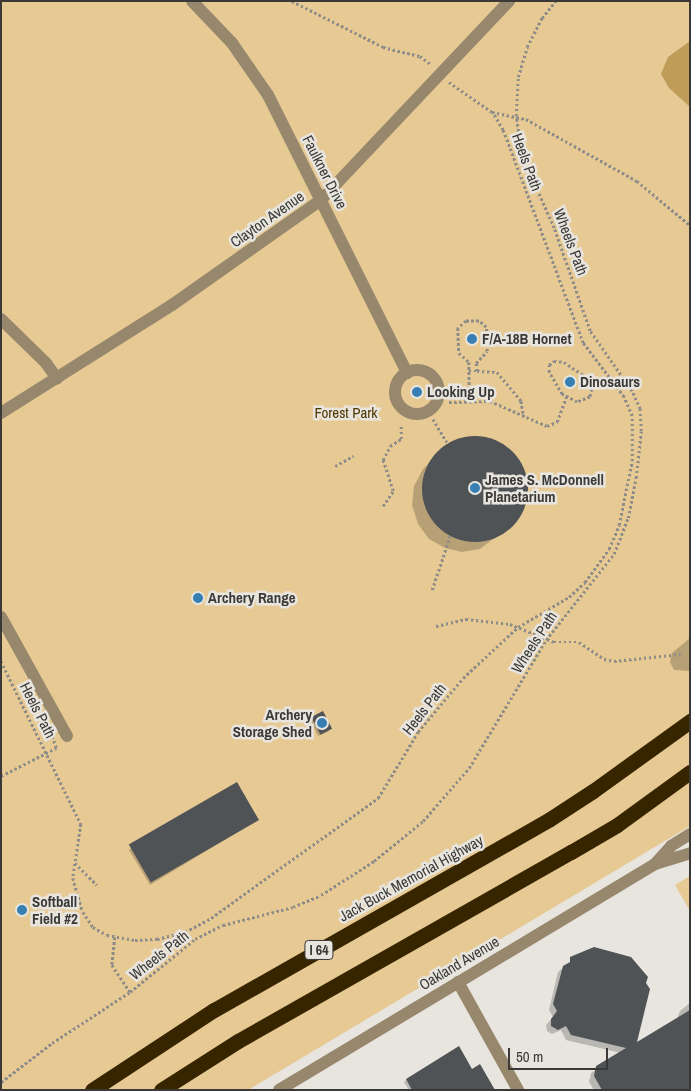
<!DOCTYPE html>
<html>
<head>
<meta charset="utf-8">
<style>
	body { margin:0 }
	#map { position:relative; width:691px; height:1091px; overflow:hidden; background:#e8e5df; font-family:"Archivo Narrow",sans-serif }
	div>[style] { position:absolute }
	.green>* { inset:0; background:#e7c994 }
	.water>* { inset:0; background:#c09c59 }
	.shadow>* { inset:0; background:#0003 }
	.building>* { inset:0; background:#4f5356; transform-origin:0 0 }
	.round { border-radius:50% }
	.path>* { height:2.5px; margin-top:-1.25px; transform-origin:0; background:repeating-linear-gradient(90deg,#8e8c88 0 2.5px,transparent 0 5px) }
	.minor>* { height:12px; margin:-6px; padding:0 6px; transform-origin:6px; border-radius:6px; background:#97886d }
	.minor>.ring { margin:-6px; padding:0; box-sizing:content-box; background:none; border:12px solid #97886d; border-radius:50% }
	.highway>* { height:15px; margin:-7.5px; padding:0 7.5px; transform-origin:7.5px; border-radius:7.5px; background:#372500 }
	.dots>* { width:14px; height:14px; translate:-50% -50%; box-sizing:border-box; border:2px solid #e8e5df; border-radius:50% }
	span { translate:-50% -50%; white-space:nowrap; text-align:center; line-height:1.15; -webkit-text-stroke:5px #e8e5df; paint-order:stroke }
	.shield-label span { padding:1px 4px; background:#e8e5df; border:1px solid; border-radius:4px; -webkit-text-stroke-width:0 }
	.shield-label { font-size:14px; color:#3a3937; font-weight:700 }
	.street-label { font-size:15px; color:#3a3937 }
	.poi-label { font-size:15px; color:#3a3937; font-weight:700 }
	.left { translate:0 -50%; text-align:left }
	.right { translate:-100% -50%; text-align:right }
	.park-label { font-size:15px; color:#4f3700 }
	.frame { position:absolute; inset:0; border:2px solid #3a3937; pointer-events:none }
	.scale { position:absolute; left:508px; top:1048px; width:100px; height:22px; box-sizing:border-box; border:2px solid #3a3937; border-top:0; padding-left:6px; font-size:15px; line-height:18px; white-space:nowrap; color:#3a3937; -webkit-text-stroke:4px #e8e5df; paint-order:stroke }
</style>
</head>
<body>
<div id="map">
	<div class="green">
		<div style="clip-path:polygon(1px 1px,690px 1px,690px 826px,248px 1090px,1px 1090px)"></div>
		<div style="clip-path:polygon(690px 876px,690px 911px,675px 885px)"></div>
	</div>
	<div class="water">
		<div style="clip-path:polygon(690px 41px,690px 107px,669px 88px,661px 74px,668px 57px)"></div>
	</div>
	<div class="shadow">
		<div style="clip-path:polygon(476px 437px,495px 441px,511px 452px,521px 466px,526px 483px,522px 509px,513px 524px,480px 549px,462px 552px,445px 548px,429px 539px,418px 524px,412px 505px,414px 486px,423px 469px,434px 458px,457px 440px)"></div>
		<div style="clip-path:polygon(690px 638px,690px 671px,674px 670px,670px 662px,672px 653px)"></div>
		<div style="clip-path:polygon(312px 718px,329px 731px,318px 736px,310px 720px)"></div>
		<div style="clip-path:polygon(256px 821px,150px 885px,129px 850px,131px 848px)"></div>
		<div style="clip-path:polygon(594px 949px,635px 1044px,677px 1019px,680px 1011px,690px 1003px,690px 1090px,594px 1090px,589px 1082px,591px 1073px,621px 1053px,566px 1040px,561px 1030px,552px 1034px,547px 1031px,546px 1025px,553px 1017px,549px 1010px,558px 972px,584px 951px)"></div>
		<div style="clip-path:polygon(459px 1048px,472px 1071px,494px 1090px,409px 1090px,404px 1082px,406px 1080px)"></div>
	</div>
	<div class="building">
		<div class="round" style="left:422px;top:436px;width:106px;height:106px"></div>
		<div style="left:323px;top:711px;width:20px;height:13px;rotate:63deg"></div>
		<div style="left:237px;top:782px;width:44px;height:125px;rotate:60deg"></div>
		<div style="clip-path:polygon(594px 947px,631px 957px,648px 977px,646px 983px,650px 989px,637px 1042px,690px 1010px,690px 1090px,602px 1090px,594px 1076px,596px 1066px,626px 1048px,571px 1035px,566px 1026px,558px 1030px,551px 1026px,551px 1019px,557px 1011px,553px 1004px,563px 966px,570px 962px,570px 957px)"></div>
		<div style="clip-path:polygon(459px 1046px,472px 1069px,480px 1064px,495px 1090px,412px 1090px,406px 1079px)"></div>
	</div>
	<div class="path">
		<div style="left:292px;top:1px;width:102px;rotate:26.8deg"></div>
		<div style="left:383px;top:47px;width:38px;rotate:14deg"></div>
		<div style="left:420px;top:56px;width:15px;rotate:37deg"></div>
		<div style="left:449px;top:82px;width:52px;rotate:34.9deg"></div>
		<div style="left:492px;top:112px;width:35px;rotate:12deg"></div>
		<div style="left:526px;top:119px;width:127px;rotate:29.2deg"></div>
		<div style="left:637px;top:181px;width:69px;rotate:39.7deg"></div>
		<div style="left:554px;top:361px;width:10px;rotate:6deg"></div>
		<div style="left:564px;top:362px;width:22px;rotate:34deg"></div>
		<div style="left:582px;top:374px;width:18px;rotate:56deg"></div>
		<div style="left:592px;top:389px;width:8px;rotate:104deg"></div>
		<div style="left:590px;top:397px;width:14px;rotate:159deg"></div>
		<div style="left:577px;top:402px;width:17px;rotate:-152deg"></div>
		<div style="left:562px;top:394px;width:26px;rotate:-121deg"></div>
		<div style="left:549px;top:372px;width:7px;rotate:-90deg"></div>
		<div style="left:549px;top:365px;width:6px;rotate:-39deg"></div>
		<div style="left:469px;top:371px;width:8px"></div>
		<div style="left:477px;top:371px;width:8px;rotate:-97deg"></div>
		<div style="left:476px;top:363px;width:16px;rotate:-47deg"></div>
		<div style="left:487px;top:351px;width:24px;rotate:-92deg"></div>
		<div style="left:486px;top:327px;width:9px;rotate:-139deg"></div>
		<div style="left:479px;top:321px;width:13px;rotate:180deg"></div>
		<div style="left:466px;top:321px;width:11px;rotate:139deg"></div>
		<div style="left:458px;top:328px;width:25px;rotate:88deg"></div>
		<div style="left:459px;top:353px;width:13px;rotate:42deg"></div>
		<div style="left:469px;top:362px;width:39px;rotate:89deg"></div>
		<div style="left:477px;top:371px;width:20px;rotate:3deg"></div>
		<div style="left:497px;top:372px;width:38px;rotate:50deg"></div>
		<div style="left:521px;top:401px;width:16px;rotate:79deg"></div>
		<div style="left:449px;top:402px;width:41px;rotate:-1.4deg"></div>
		<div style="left:490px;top:401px;width:62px;rotate:23.7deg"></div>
		<div style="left:547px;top:426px;width:11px;rotate:-22deg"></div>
		<div style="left:557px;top:422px;width:27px;rotate:-70deg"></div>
		<div style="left:433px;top:419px;width:27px;rotate:59deg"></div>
		<div style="left:335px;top:466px;width:21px;rotate:-29deg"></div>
		<div style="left:383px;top:506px;width:18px;rotate:-56deg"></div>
		<div style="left:393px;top:491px;width:33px;rotate:-108deg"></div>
		<div style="left:383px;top:460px;width:16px;rotate:-63deg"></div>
		<div style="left:390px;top:446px;width:13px;rotate:-32deg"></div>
		<div style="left:401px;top:439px;width:15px;rotate:-90deg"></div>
		<div style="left:432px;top:590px;width:57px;rotate:-71.6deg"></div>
		<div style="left:436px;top:626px;width:31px;rotate:-13deg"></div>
		<div style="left:466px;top:619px;width:44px;rotate:6.5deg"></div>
		<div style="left:510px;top:624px;width:48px;rotate:22.2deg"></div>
		<div style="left:554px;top:642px;width:25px"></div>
		<div style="left:579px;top:642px;width:30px;rotate:34deg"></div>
		<div style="left:604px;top:659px;width:10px;rotate:11deg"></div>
		<div style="left:614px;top:661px;width:67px;rotate:-6deg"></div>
		<div style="left:1px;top:661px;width:182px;rotate:63.9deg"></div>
		<div style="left:81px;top:824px;width:55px;rotate:98.4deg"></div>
		<div style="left:73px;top:878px;width:35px;rotate:74deg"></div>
		<div style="left:83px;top:912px;width:18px;rotate:56deg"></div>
		<div style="left:93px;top:927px;width:16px;rotate:30deg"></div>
		<div style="left:107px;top:935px;width:28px;rotate:10deg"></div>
		<div style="left:135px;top:940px;width:22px;rotate:-3deg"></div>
		<div style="left:157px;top:939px;width:29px;rotate:-14deg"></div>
		<div style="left:185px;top:932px;width:30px;rotate:-28deg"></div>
		<div style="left:211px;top:918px;width:206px;rotate:-35.7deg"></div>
		<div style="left:378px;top:798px;width:77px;rotate:-58.8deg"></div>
		<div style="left:418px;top:732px;width:70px;rotate:-50.2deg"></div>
		<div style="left:463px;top:678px;width:75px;rotate:-42.8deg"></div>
		<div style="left:518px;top:627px;width:59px;rotate:-30.5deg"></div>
		<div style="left:569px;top:597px;width:22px;rotate:-43deg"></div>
		<div style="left:585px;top:582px;width:41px;rotate:-54deg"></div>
		<div style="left:609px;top:549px;width:26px;rotate:-67deg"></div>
		<div style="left:619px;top:525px;width:65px;rotate:-78.5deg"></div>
		<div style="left:632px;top:461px;width:45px;rotate:-90deg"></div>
		<div style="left:632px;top:416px;width:21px;rotate:-113deg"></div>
		<div style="left:624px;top:397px;width:68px;rotate:-127.2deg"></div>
		<div style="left:583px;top:343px;width:228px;rotate:-110.6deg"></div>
		<div style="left:503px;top:130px;width:21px;rotate:-121deg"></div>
		<div style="left:1px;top:776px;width:62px;rotate:-27deg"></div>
		<div style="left:56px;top:748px;width:18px;rotate:-109deg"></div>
		<div style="left:75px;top:863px;width:31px;rotate:45deg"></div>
		<div style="left:115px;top:937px;width:28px;rotate:96deg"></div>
		<div style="left:112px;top:965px;width:32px;rotate:56deg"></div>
		<div style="left:1px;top:1082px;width:64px;rotate:-37.4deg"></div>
		<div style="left:52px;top:1043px;width:93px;rotate:-33.2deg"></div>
		<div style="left:130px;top:992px;width:84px;rotate:-39.2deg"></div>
		<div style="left:195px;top:939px;width:31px;rotate:-27deg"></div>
		<div style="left:223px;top:925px;width:72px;rotate:-14.4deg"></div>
		<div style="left:293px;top:907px;width:30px;rotate:-23deg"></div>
		<div style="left:321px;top:895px;width:63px;rotate:-32.7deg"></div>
		<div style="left:374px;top:861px;width:63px;rotate:-39.2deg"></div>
		<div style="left:423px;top:821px;width:70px;rotate:-49deg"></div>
		<div style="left:469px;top:768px;width:149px;rotate:-59deg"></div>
		<div style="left:546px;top:640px;width:110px;rotate:-51.7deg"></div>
		<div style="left:614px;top:554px;width:39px;rotate:-69deg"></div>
		<div style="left:628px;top:518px;width:41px;rotate:-78.7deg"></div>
		<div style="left:636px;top:478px;width:47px;rotate:-83.9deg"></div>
		<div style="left:641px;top:431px;width:22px;rotate:-93deg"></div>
		<div style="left:640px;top:409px;width:20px;rotate:-114deg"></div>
		<div style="left:632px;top:391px;width:73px;rotate:-125deg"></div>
		<div style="left:590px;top:331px;width:109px;rotate:-109.3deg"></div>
		<div style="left:554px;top:228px;width:79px;rotate:-114deg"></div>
		<div style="left:522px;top:156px;width:40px;rotate:-98.5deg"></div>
		<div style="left:516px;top:116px;width:39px;rotate:-87deg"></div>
		<div style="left:518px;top:77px;width:31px;rotate:-73deg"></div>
		<div style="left:527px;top:47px;width:33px;rotate:-63deg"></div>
		<div style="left:542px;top:18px;width:22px;rotate:-51deg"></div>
	</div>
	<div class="minor">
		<div style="left:192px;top:1px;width:58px;rotate:46.4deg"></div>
		<div style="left:232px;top:43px;width:63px;rotate:55.3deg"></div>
		<div style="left:268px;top:95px;width:311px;rotate:63.4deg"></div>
		<div style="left:1px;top:319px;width:63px;rotate:44.4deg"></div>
		<div style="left:46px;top:363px;width:19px;rotate:55deg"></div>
		<div class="ring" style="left:395px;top:370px;width:32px;height:32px"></div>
		<div style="left:1px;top:413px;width:202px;rotate:-32.3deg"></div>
		<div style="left:172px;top:305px;width:182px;rotate:-35.2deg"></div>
		<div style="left:321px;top:200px;width:274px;rotate:-46.6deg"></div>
		<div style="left:1px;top:617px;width:136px;rotate:61deg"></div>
		<div style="left:655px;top:864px;width:37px;rotate:-17deg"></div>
		<div style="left:458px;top:982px;width:124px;rotate:60.9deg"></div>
		<div style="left:279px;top:1090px;width:439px;rotate:-31deg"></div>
		<div style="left:655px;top:864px;width:24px;rotate:-48deg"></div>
		<div style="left:671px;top:846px;width:22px;rotate:-32deg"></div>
	</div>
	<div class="highway">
		<div style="left:92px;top:1090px;width:146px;rotate:-33.3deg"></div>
		<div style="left:214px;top:1010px;width:386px;rotate:-29.6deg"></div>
		<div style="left:550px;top:819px;width:51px;rotate:-33.1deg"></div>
		<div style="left:593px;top:791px;width:120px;rotate:-35.8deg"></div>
		<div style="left:161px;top:1090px;width:91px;rotate:-32.5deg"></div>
		<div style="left:238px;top:1041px;width:383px;rotate:-29.6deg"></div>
		<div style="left:571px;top:852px;width:53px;rotate:-30.4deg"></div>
		<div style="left:617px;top:825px;width:90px;rotate:-36deg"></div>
	</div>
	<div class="dots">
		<div style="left:472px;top:339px;background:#377fb3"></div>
		<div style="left:570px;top:382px;background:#377fb3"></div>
		<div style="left:417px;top:392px;background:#377fb3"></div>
		<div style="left:475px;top:488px;background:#377fb3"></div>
		<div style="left:198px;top:598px;background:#377fb3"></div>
		<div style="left:322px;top:723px;background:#377fb3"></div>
		<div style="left:22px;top:910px;background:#377fb3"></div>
	</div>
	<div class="shield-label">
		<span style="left:319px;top:950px">I 64</span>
	</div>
	<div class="street-label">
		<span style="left:527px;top:162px;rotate:70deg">Heels Path</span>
		<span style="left:325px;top:172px;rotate:63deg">Faulkner Drive</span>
		<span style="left:267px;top:219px;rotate:-35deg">Clayton Avenue</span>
		<span style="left:571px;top:242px;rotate:69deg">Wheels Path</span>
		<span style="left:534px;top:642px;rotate:-57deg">Wheels Path</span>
		<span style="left:424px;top:709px;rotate:-52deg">Heels Path</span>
		<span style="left:38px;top:710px;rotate:63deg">Heels Path</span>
		<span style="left:411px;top:878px;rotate:-29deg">Jack Buck Memorial Highway</span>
		<span style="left:159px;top:955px;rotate:-38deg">Wheels Path</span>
		<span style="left:459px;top:963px;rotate:-31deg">Oakland Avenue</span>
	</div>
	<div class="poi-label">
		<span class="left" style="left:482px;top:339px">F/A-18B Hornet</span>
		<span class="left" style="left:580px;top:382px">Dinosaurs</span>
		<span class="left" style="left:427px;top:392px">Looking Up</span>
		<span class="left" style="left:485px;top:488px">James S. McDonnell<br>Planetarium</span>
		<span class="left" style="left:208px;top:598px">Archery Range</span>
		<span class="right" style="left:312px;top:723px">Archery<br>Storage Shed</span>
		<span class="left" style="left:32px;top:910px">Softball<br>Field #2</span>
	</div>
	<div class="park-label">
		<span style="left:346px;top:413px">Forest Park</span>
	</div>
	<div class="frame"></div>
	<div class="scale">50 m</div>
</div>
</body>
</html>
